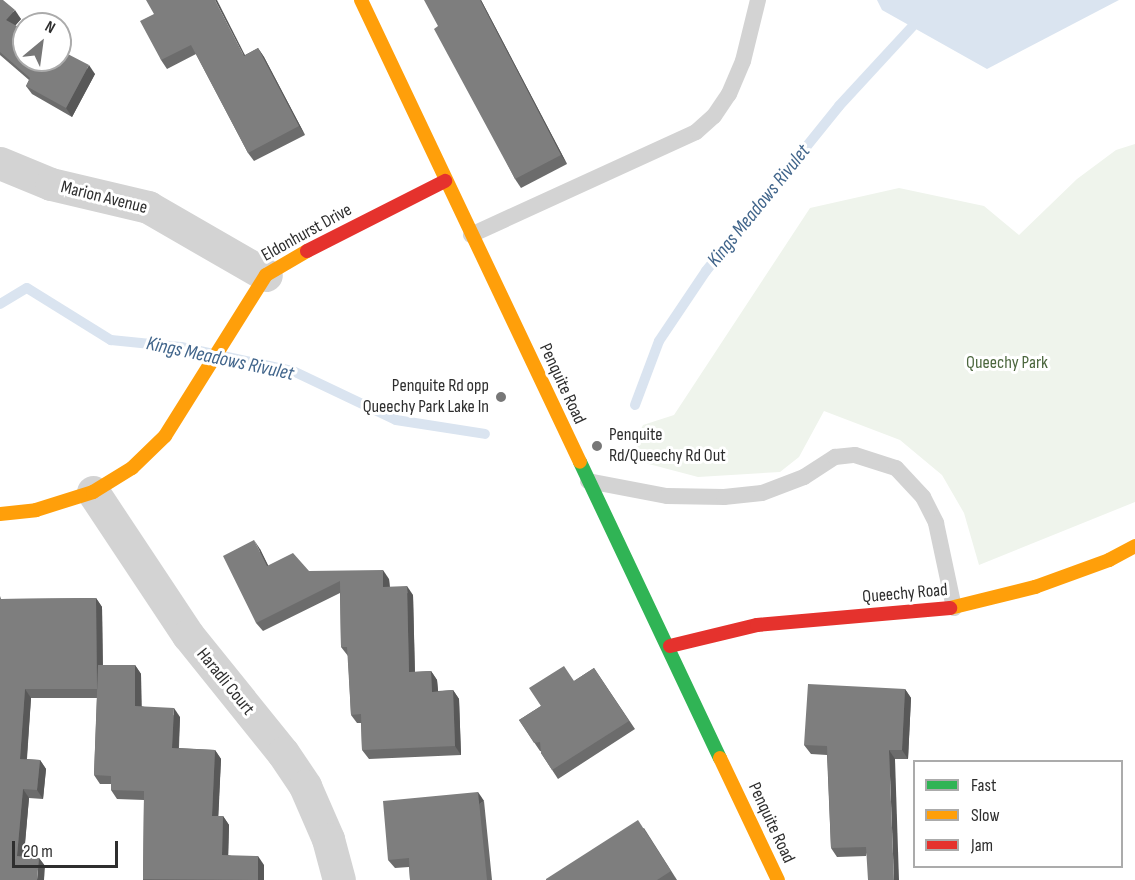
<!DOCTYPE html>
<html>
<head>
<meta charset="utf-8">
<style>
	body { margin:0 }
	#map { position:relative; width:1135px; height:880px; overflow:hidden; background:#fff; font-family:"Sofia Sans Condensed",sans-serif }
	div>[style] { position:absolute }
	.green>* { inset:0; background:#eff4ec }
	.water>* { inset:0; background:#dae4f0 }
	.stream>* { height:10px; margin:-5px; padding:0 5px; transform-origin:5px; border-radius:5px; background:#dae4f0 }
	.lane>* { height:16px; margin:-8px; padding:0 8px; transform-origin:8px; border-radius:8px; background:#d3d3d3 }
	.street>* { height:33px; margin:-16.5px; padding:0 16.5px; transform-origin:16.5px; border-radius:16.5px; background:#d3d3d3 }
	.fast>* { height:14px; margin:-7px; padding:0 7px; transform-origin:7px; border-radius:7px; background:#30b455 }
	.slow>* { height:14px; margin:-7px; padding:0 7px; transform-origin:7px; border-radius:7px; background:#ff9f0a }
	.jam>* { height:14px; margin:-7px; padding:0 7px; transform-origin:7px; border-radius:7px; background:#e5322d }
	.wall>* { inset:0; background:#6c6c6c }
	.shaded-wall>* { inset:0; background:#585858; transform-origin:0 0 }
	.building>* { inset:0; background:#7e7e7e }
	.dots>* { width:16px; height:16px; translate:-50% -50%; box-sizing:border-box; border:3px solid #fff; border-radius:50% }
	span { translate:-50% -50%; white-space:nowrap; text-align:center; line-height:1.15; -webkit-text-stroke:6px #fff; paint-order:stroke }
	.street-label { font-size:18px; color:#2e2e2e }
	.park-label { font-size:18px; color:#4c673e }
	.poi-label { font-size:18px; color:#2e2e2e }
	.right { translate:-100% -50%; text-align:right }
	.left { translate:0 -50%; text-align:left }
	.water-label { font-size:20px; color:#41658b; font-style:italic }
	.legend { position:absolute; left:913px; top:760px; width:210px; height:108px; box-sizing:border-box; background:#fff; border:2px solid #ababab; margin:0; padding:8px 10px; list-style:none; font-size:18px; color:#2e2e2e }
	.legend li { display:flex; align-items:center; gap:12px; height:30px }
	.legend b { width:30px; border:2px solid #ababab }
	.north { position:absolute; left:12px; top:12px; width:60px; height:60px; box-sizing:border-box; background:#fff; border:2px solid #ababab; border-radius:50%; rotate:29deg; font-size:16px; font-weight:700; line-height:24px; text-align:center; color:#2e2e2e }
	.north::after { content:''; display:block; margin:auto; width:21px; height:27px; background:#777; clip-path:polygon(50% 0,100% 100%,50% 72%,0 100%) }
	.scale { position:absolute; left:12px; top:841px; width:106px; height:27px; box-sizing:border-box; border:3px solid #2e2e2e; border-top:0; padding-left:8px; font-size:18px; line-height:21px; white-space:nowrap; color:#2e2e2e; -webkit-text-stroke:4px #fff; paint-order:stroke }
</style>
</head>
<body>
<div id="map">
	<div class="green">
		<div style="clip-path:polygon(1135px 144px,1135px 502px,979px 565px,964px 513px,942px 475px,900px 440px,824px 411px,799px 457px,780px 472px,698px 477px,645px 463px,635px 441px,643px 425px,674px 415px,810px 208px,899px 188px,984px 206px,1019px 235px,1077px 179px,1116px 150px)"></div>
	</div>
	<div class="water">
		<div style="clip-path:polygon(877px 0,1119px 0,987px 69px,882px 10px)"></div>
	</div>
	<div class="stream">
		<div style="left:0;top:304px;width:31px;rotate:-31deg"></div>
		<div style="left:27px;top:288px;width:99px;rotate:31.8deg"></div>
		<div style="left:111px;top:340px;width:70px;rotate:5.7deg"></div>
		<div style="left:181px;top:347px;width:115px;rotate:12.1deg"></div>
		<div style="left:293px;top:371px;width:114px;rotate:25.4deg"></div>
		<div style="left:396px;top:420px;width:90px;rotate:8.9deg"></div>
		<div style="left:635px;top:405px;width:68px;rotate:-69.4deg"></div>
		<div style="left:659px;top:341px;width:84px;rotate:-56.1deg"></div>
		<div style="left:706px;top:271px;width:212px;rotate:-51.1deg"></div>
		<div style="left:839px;top:106px;width:108px;rotate:-47.3deg"></div>
	</div>
	<div class="lane">
		<div style="left:471px;top:235px;width:247px;rotate:-24.6deg"></div>
		<div style="left:696px;top:132px;width:24px;rotate:-42deg"></div>
		<div style="left:714px;top:116px;width:27px;rotate:-56deg"></div>
		<div style="left:729px;top:94px;width:36px;rotate:-67deg"></div>
		<div style="left:743px;top:61px;width:63px;rotate:-76.2deg"></div>
		<div style="left:588px;top:481px;width:80px;rotate:10.8deg"></div>
		<div style="left:667px;top:496px;width:57px;rotate:1deg"></div>
		<div style="left:724px;top:497px;width:38px;rotate:-6deg"></div>
		<div style="left:762px;top:493px;width:45px;rotate:-20.9deg"></div>
		<div style="left:804px;top:477px;width:37px;rotate:-33deg"></div>
		<div style="left:835px;top:457px;width:20px;rotate:-6deg"></div>
		<div style="left:855px;top:455px;width:43px;rotate:17.6deg"></div>
		<div style="left:896px;top:468px;width:40px;rotate:47deg"></div>
		<div style="left:923px;top:497px;width:29px;rotate:63deg"></div>
		<div style="left:936px;top:523px;width:87px;rotate:78deg"></div>
	</div>
	<div class="street">
		<div style="left:0;top:163px;width:55px;rotate:22.4deg"></div>
		<div style="left:51px;top:184px;width:100px;rotate:13.3deg"></div>
		<div style="left:148px;top:207px;width:136px;rotate:30deg"></div>
		<div style="left:93px;top:492px;width:172px;rotate:56.4deg"></div>
		<div style="left:188px;top:635px;width:151px;rotate:51.2deg"></div>
		<div style="left:283px;top:753px;width:40px;rotate:56deg"></div>
		<div style="left:305px;top:786px;width:58px;rotate:66.5deg"></div>
		<div style="left:328px;top:839px;width:42px;rotate:75deg"></div>
	</div>
	<div class="fast">
		<div style="left:580px;top:462px;width:327px;rotate:64.7deg"></div>
	</div>
	<div class="slow">
		<div style="left:361px;top:0;width:511px;rotate:64.64deg"></div>
		<div style="left:0;top:514px;width:36px;rotate:-6deg"></div>
		<div style="left:36px;top:510px;width:60px;rotate:-17.5deg"></div>
		<div style="left:93px;top:492px;width:46px;rotate:-31.6deg"></div>
		<div style="left:132px;top:468px;width:46px;rotate:-44.1deg"></div>
		<div style="left:165px;top:436px;width:190px;rotate:-57.9deg"></div>
		<div style="left:266px;top:275px;width:48px;rotate:-30.3deg"></div>
		<div style="left:950px;top:608px;width:88px;rotate:-13.9deg"></div>
		<div style="left:1035px;top:587px;width:79px;rotate:-20deg"></div>
		<div style="left:1109px;top:560px;width:30px;rotate:-28deg"></div>
		<div style="left:720px;top:758px;width:135px;rotate:64.6deg"></div>
	</div>
	<div class="jam">
		<div style="left:307px;top:251px;width:155px;rotate:-26.9deg"></div>
		<div style="left:670px;top:646px;width:89px;rotate:-13.6deg"></div>
		<div style="left:757px;top:625px;width:194px;rotate:-5deg"></div>
	</div>
	<div class="wall">
		<div style="clip-path:polygon(0 0,21px 19px,15px 26px,95px 74px,72px 117px,32px 94px,26px 86px,29px 80px,0 55px)"></div>
		<div style="clip-path:polygon(481px 0,567px 164px,521px 188px,515px 179px,438px 26px)"></div>
		<div style="clip-path:polygon(154px 14px,245px 55px,258px 48px,264px 57px,305px 135px,254px 161px,248px 153px,196px 54px,167px 69px,161px 60px)"></div>
		<div style="clip-path:polygon(260px 549px,268px 566px,309px 571px,389px 579px,390px 587px,413px 595px,415px 672px,431px 671px,437px 680px,438px 691px,453px 690px,459px 699px,461px 755px,369px 759px,362px 750px,361px 723px,357px 723px,351px 715px,348px 656px,341px 647px,340px 593px,263px 631px,256px 623px)"></div>
		<div style="clip-path:polygon(0 596px,1px 599px,96px 598px,102px 607px,103px 665px,135px 665px,141px 674px,141px 706px,180px 717px,179px 748px,215px 750px,221px 759px,218px 816px,223px 816px,229px 825px,228px 855px,264px 865px,264px 880px,143px 880px,144px 800px,117px 799px,111px 790px,111px 784px,100px 784px,94px 775px,97px 698px,31px 698px,27px 759px,40px 760px,46px 769px,43px 799px,29px 798px,24px 856px,39px 858px,45px 866px,0 880px)"></div>
		<div style="clip-path:polygon(594px 668px,635px 729px,558px 779px,541px 753px,541px 751px,540px 751px,519px 720px,541px 706px,574px 681px)"></div>
		<div style="clip-path:polygon(905px 689px,911px 698px,908px 759px,895px 759px,866px 856px,837px 857px,831px 848px,827px 755px,811px 754px,804px 745px)"></div>
		<div style="clip-path:polygon(484px 801px,492px 880px,410px 880px,409px 867px,395px 868px,388px 860px)"></div>
		<div style="clip-path:polygon(644px 828px,677px 880px,546px 880px)"></div>
	</div>
	<div class="shaded-wall">
		<div style="clip-path:polygon(215px 0,217px 0,250px 65px,244px 56px)"></div>
		<div style="clip-path:polygon(480px 0,481px 0,567px 164px,561px 155px)"></div>
		<div style="clip-path:polygon(15px 10px,21px 19px,12px 29px,6px 20px)"></div>
		<div style="clip-path:polygon(258px 48px,264px 57px,305px 135px,299px 126px)"></div>
		<div style="clip-path:polygon(89px 65px,95px 74px,72px 117px,66px 108px)"></div>
		<div style="clip-path:polygon(254px 540px,260px 549px,273px 575px,267px 566px)"></div>
		<div style="clip-path:polygon(383px 570px,389px 579px,390px 596px,383px 587px)"></div>
		<div style="clip-path:polygon(407px 586px,413px 595px,415px 681px,409px 672px)"></div>
		<div style="clip-path:polygon(96px 598px,102px 607px,103px 698px,97px 689px)"></div>
		<div style="clip-path:polygon(135px 665px,141px 674px,142px 715px,135px 706px)"></div>
		<div style="clip-path:polygon(431px 671px,437px 680px,439px 701px,432px 692px)"></div>
		<div style="clip-path:polygon(25px 689px,31px 698px,26px 768px,20px 759px)"></div>
		<div style="clip-path:polygon(905px 689px,911px 698px,908px 759px,902px 750px)"></div>
		<div style="clip-path:polygon(453px 690px,459px 699px,461px 755px,455px 746px)"></div>
		<div style="clip-path:polygon(174px 708px,180px 717px,178px 757px,172px 748px)"></div>
		<div style="clip-path:polygon(215px 750px,221px 759px,218px 825px,212px 816px)"></div>
		<div style="clip-path:polygon(889px 750px,895px 759px,899px 880px,894px 880px)"></div>
		<div style="clip-path:polygon(40px 760px,46px 769px,43px 799px,37px 790px)"></div>
		<div style="clip-path:polygon(23px 789px,29px 798px,23px 864px,17px 856px)"></div>
		<div style="left:478px;top:792px;width:11px;height:88px;rotate:56deg"></div>
		<div style="clip-path:polygon(223px 816px,229px 825px,228px 864px,222px 855px)"></div>
		<div style="clip-path:polygon(258px 856px,264px 865px,264px 880px,258px 880px)"></div>
		<div style="clip-path:polygon(39px 858px,45px 866px,44px 880px,37px 880px)"></div>
	</div>
	<div class="building">
		<div style="clip-path:polygon(0 0,3px 0,15px 10px,6px 20px,24px 30px,24px 60px,60px 60px,60px 50px,89px 65px,66px 108px,26px 86px,30px 78px,0 52px)"></div>
		<div style="clip-path:polygon(146px 0,215px 0,244px 56px,258px 48px,299px 126px,248px 153px,191px 45px,161px 60px,140px 21px,154px 14px)"></div>
		<div style="clip-path:polygon(424px 0,480px 0,561px 155px,515px 179px,434px 29px,438px 26px)"></div>
		<div style="clip-path:polygon(254px 540px,267px 566px,293px 553px,309px 571px,383px 570px,383px 587px,407px 586px,409px 672px,431px 671px,432px 692px,453px 690px,455px 746px,362px 750px,361px 714px,351px 715px,347px 647px,341px 647px,340px 581px,256px 623px,223px 556px)"></div>
		<div style="clip-path:polygon(96px 598px,97px 689px,25px 689px,20px 759px,40px 760px,37px 790px,23px 789px,17px 856px,39px 858px,37px 880px,0 880px,0 599px)"></div>
		<div style="clip-path:polygon(98px 665px,135px 665px,135px 706px,174px 708px,172px 748px,215px 750px,212px 816px,223px 816px,222px 855px,258px 856px,258px 880px,143px 879px,144px 791px,111px 790px,111px 776px,94px 775px)"></div>
		<div style="clip-path:polygon(564px 666px,574px 681px,594px 668px,629px 721px,552px 770px,541px 753px,540px 742px,534px 743px,519px 720px,541px 706px,529px 688px)"></div>
		<div style="clip-path:polygon(808px 684px,905px 689px,902px 750px,889px 750px,894px 880px,868px 880px,866px 847px,831px 848px,827px 746px,804px 745px)"></div>
		<div style="clip-path:polygon(478px 792px,487px 880px,410px 880px,409px 858px,388px 860px,383px 801px)"></div>
		<div style="clip-path:polygon(638px 820px,671px 871px,657px 880px,546px 880px,546px 879px)"></div>
	</div>
	<div class="dots">
		<div style="left:501px;top:397px;background:#777"></div>
		<div style="left:597px;top:446px;background:#777"></div>
	</div>
	<div class="street-label">
		<span style="left:104px;top:198px;rotate:14deg">Marion Avenue</span>
		<span style="left:307px;top:233px;rotate:-29deg">Eldonhurst Drive</span>
		<span style="left:562px;top:384px;rotate:65deg">Penquite Road</span>
		<span style="left:905px;top:594px;rotate:-5deg">Queechy Road</span>
		<span style="left:225px;top:682px;rotate:51deg">Haradli Court</span>
		<span style="left:771px;top:823px;rotate:65deg">Penquite Road</span>
	</div>
	<div class="park-label">
		<span style="left:1007px;top:363px">Queechy Park</span>
	</div>
	<div class="poi-label">
		<span class="right" style="left:489px;top:397px">Penquite Rd opp<br>Queechy Park Lake In</span>
		<span class="left" style="left:609px;top:446px">Penquite<br>Rd/Queechy Rd Out</span>
	</div>
	<div class="water-label">
		<span style="left:759px;top:206px;rotate:-51deg">Kings Meadows Rivulet</span>
		<span style="left:220px;top:359px;rotate:12deg">Kings Meadows Rivulet</span>
	</div>
	<ul class="legend">
	<li><b style="height:8px;background:#30b455"></b>Fast</li>
	<li><b style="height:8px;background:#ff9f0a"></b>Slow</li>
	<li><b style="height:8px;background:#e5322d"></b>Jam</li>
	</ul>
	<div class="north">N</div>
	<div class="scale">20 m</div>
</div>
</body>
</html>
